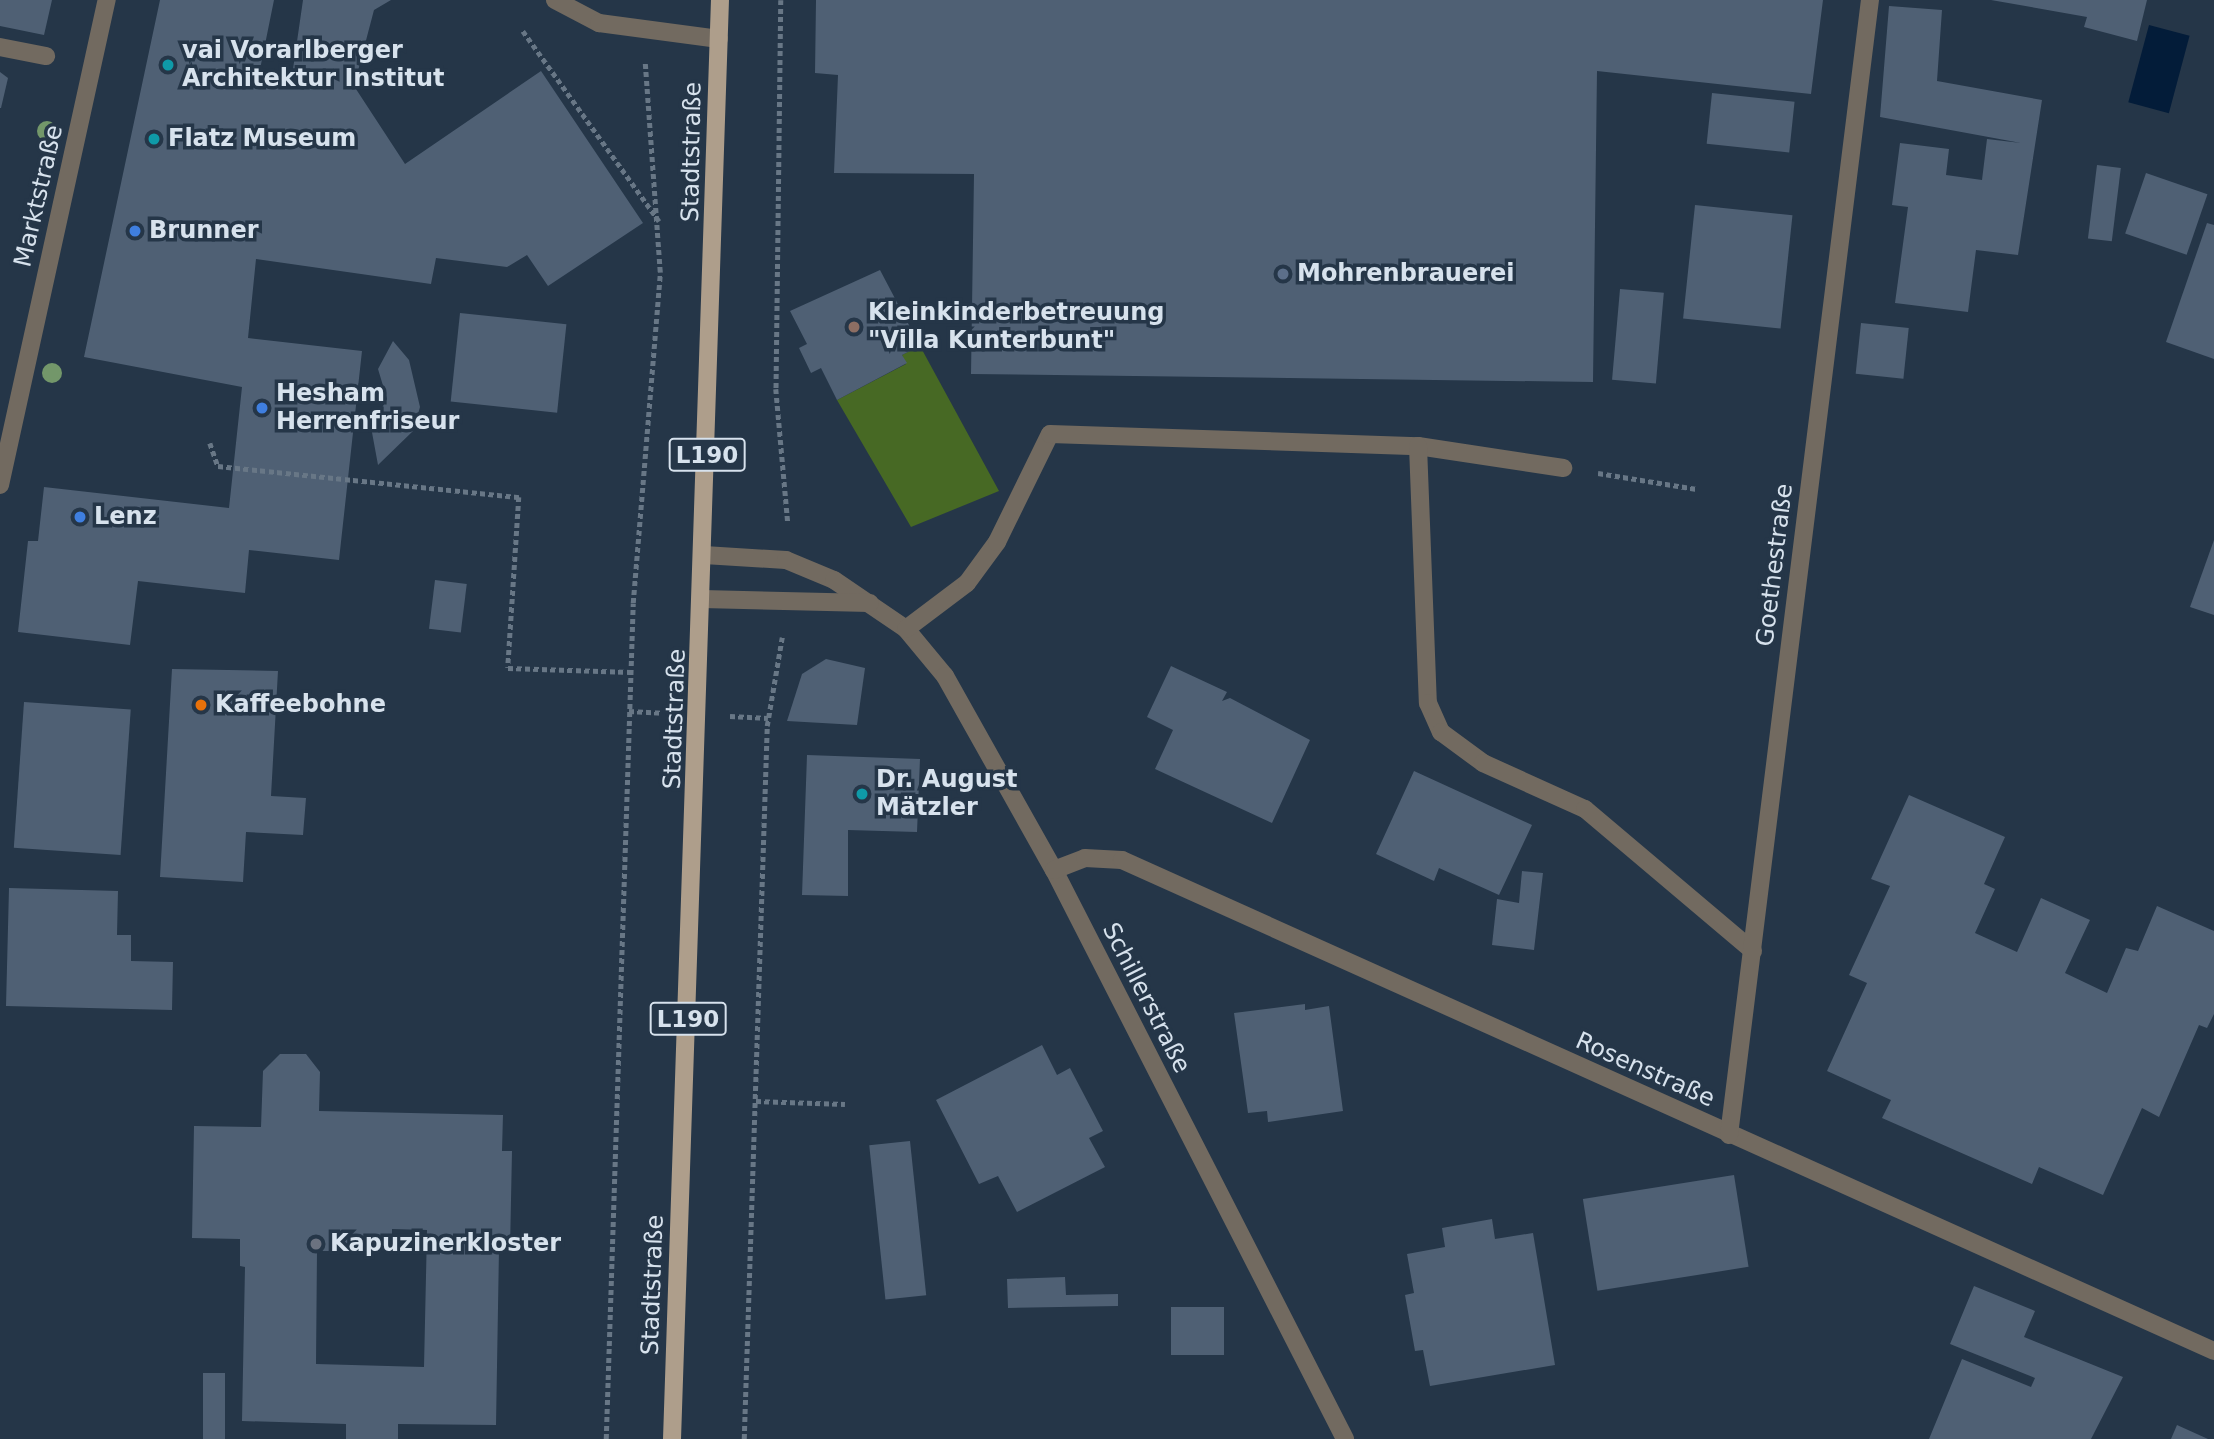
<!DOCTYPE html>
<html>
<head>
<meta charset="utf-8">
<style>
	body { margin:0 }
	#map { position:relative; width:2214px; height:1439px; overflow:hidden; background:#253648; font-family:"DejaVu Sans",sans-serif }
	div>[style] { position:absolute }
	.green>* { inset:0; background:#476924 }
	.water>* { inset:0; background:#031c39; transform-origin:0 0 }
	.building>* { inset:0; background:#4f6074; transform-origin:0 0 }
	.path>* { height:4.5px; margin-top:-2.25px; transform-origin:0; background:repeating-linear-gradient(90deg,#687786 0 5px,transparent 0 8.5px) }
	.minor>* { height:18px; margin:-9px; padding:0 9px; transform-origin:9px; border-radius:9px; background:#726a60 }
	.major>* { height:18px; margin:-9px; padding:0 9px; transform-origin:9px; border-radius:9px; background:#ae9e8b }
	.trees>* { width:20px; height:20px; margin:-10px; border-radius:50%; background:#73976a }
	.dots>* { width:19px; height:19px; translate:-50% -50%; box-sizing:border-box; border:4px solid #253648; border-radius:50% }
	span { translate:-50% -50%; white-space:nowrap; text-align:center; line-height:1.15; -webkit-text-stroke:7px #253648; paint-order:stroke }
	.shield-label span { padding:2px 5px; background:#253648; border:2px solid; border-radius:5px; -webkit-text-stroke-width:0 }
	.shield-label { font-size:23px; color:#d7e2ed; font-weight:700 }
	.poi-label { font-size:24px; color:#d7e2ed; font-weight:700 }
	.left { translate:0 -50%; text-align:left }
	.street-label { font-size:24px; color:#d7e2ed }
</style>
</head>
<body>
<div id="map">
	<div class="green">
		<div style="clip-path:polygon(920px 346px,999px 491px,911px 527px,837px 400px,906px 364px,902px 355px)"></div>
	</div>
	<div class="water">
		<div style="left:2149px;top:25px;width:42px;height:80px;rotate:15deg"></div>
	</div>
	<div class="building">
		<div style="clip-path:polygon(0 0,52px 0,44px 35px,0 26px)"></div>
		<div style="clip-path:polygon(160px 0,274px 0,257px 84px,278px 88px,281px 73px,292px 76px,303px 0,391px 0,374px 10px,354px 86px,405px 164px,541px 71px,643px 223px,548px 286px,527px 255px,507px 267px,436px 258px,431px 284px,256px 259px,248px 338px,362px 351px,339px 560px,249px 550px,245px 593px,138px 581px,130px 645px,18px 632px,28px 541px,38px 541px,44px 487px,229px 508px,242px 387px,84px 357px)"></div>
		<div style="clip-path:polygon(816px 0,1823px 0,1811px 94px,1597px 71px,1593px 382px,971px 374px,974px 174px,834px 173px,838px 75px,815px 73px)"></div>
		<div style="clip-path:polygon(1991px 0,2147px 0,2137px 41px,2084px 27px,2087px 17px)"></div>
		<div style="clip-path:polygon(1889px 6px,1942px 10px,1937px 81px,2042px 100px,2018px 255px,1976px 250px,1968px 312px,1895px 303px,1908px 207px,1892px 205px,1900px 143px,1949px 149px,1946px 175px,1982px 180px,1987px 139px,2021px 143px,1880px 117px)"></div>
		<div style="clip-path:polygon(0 72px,8px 78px,1px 108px,0 108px)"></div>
		<div style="left:1712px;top:93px;width:83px;height:51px;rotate:6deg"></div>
		<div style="left:2097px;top:165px;width:24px;height:74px;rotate:7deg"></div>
		<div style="left:2146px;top:173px;width:65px;height:64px;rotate:19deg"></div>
		<div style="left:1695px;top:205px;width:98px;height:114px;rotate:6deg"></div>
		<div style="clip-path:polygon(2207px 223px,2214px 225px,2214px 359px,2166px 342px)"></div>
		<div style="clip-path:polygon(880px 270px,920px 346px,902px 355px,907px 363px,837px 400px,821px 368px,811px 373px,799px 348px,807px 344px,790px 311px)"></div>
		<div style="left:1620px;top:289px;width:44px;height:91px;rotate:5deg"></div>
		<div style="left:460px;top:313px;width:107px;height:89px;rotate:6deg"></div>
		<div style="left:1861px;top:323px;width:48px;height:51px;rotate:6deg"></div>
		<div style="clip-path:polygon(393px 341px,409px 360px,420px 407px,413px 431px,378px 465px,371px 427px,387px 399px,378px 369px)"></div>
		<div style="clip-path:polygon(2214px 540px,2214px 615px,2190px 607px)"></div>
		<div style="left:435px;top:580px;width:32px;height:49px;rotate:7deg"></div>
		<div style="clip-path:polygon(826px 659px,865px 668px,857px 725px,787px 721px,802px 674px)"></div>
		<div style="clip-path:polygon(1171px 666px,1227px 692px,1222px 701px,1230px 698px,1310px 740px,1272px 823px,1155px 769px,1173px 730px,1147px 717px)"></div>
		<div style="clip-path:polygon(172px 669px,278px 671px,271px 796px,306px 798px,303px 835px,246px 832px,243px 882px,160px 877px)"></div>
		<div style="left:24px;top:702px;width:107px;height:146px;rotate:4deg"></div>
		<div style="clip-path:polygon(807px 755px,920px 759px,917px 832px,848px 830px,848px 896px,802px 895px)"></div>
		<div style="clip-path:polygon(1414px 771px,1532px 825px,1499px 895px,1439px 868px,1434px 881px,1376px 854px)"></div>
		<div style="clip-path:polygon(1909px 795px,2005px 837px,1984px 884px,1995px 889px,1975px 933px,2017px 952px,2041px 898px,2090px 920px,2065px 973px,2107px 993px,2126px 948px,2138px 951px,2157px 906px,2214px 931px,2214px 1014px,2207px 1028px,2199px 1025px,2159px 1117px,2142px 1108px,2103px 1195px,2039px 1167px,2032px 1184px,1882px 1118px,1891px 1100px,1827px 1071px,1867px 983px,1849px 975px,1890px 886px,1871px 879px)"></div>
		<div style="clip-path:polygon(1522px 871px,1543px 873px,1534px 950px,1492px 945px,1497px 899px,1519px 903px)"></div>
		<div style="clip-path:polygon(9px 888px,118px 891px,117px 935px,131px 935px,131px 961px,173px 962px,172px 1010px,6px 1006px)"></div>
		<div style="clip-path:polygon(1305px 1004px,1305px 1010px,1329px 1006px,1343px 1111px,1268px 1122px,1267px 1111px,1248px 1113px,1234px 1013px)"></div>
		<div style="clip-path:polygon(1042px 1045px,1057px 1075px,1070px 1068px,1103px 1131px,1089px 1138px,1105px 1167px,1017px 1212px,998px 1176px,979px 1184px,936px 1100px)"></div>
		<div style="clip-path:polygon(evenodd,280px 1054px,306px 1054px,320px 1072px,319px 1111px,503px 1115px,502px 1151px,512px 1151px,510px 1249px,499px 1249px,496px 1425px,398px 1424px,398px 1439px,346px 1439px,346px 1424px,242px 1421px,245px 1267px,240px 1266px,240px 1239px,192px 1238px,194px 1126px,261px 1127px,263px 1071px,280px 1054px,392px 1229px,427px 1230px,424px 1367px,316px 1364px,317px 1251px,392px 1251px,392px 1229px)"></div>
		<div style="left:910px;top:1141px;width:155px;height:41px;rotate:84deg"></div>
		<div style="left:1734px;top:1175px;width:93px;height:153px;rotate:81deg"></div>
		<div style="clip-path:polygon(1492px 1219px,1495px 1239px,1533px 1233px,1555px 1365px,1430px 1386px,1423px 1350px,1415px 1351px,1405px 1295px,1414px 1293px,1407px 1254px,1445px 1247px,1442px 1228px)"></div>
		<div style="clip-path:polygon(1065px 1277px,1066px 1295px,1118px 1294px,1118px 1306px,1008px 1308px,1007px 1279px)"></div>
		<div style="clip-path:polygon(1974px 1286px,2035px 1311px,2024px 1337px,2123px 1377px,2091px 1439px,1929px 1439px,1962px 1359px,2031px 1387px,2035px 1378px,1950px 1344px)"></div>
		<div style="left:1171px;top:1307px;width:53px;height:48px"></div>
		<div style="left:203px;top:1373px;width:22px;height:66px"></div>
		<div style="clip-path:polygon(2177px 1425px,2208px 1439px,2171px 1439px)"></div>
	</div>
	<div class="path">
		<div style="left:781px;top:0;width:389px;rotate:90.7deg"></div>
		<div style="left:776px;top:389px;width:135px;rotate:84.9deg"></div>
		<div style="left:523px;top:31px;width:234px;rotate:54.4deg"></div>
		<div style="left:210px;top:443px;width:24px;rotate:71deg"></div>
		<div style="left:218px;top:466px;width:303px;rotate:5.9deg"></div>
		<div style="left:519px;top:497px;width:171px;rotate:93.7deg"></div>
		<div style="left:508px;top:668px;width:123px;rotate:1.9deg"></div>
		<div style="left:1598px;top:473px;width:100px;rotate:9.2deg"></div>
		<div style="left:629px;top:711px;width:33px;rotate:3deg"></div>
		<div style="left:730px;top:716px;width:38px;rotate:3deg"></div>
		<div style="left:756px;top:1101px;width:89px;rotate:1.9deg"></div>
		<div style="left:606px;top:1439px;width:836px;rotate:-88.15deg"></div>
		<div style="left:633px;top:603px;width:332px;rotate:-85.3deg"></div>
		<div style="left:660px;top:272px;width:209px;rotate:-94.1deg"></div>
		<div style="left:744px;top:1439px;width:713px;rotate:-88.15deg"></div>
		<div style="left:767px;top:726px;width:90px;rotate:-80.4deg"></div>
	</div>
	<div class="minor">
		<div style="left:555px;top:0;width:50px;rotate:27.6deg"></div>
		<div style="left:599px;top:23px;width:121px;rotate:7.6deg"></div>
		<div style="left:0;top:47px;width:47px;rotate:11.1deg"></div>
		<div style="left:1418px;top:446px;width:147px;rotate:8.6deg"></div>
		<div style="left:0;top:485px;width:497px;rotate:-77.6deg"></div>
		<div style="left:704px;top:555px;width:82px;rotate:3.5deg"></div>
		<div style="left:786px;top:560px;width:52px;rotate:22.6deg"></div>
		<div style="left:834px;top:580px;width:87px;rotate:34.2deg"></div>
		<div style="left:906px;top:629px;width:61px;rotate:50.3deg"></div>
		<div style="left:945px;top:676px;width:223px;rotate:60.7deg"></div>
		<div style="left:1054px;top:870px;width:639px;rotate:62.91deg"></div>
		<div style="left:702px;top:599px;width:168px;rotate:1.4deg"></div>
		<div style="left:906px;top:629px;width:76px;rotate:-37deg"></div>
		<div style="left:967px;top:583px;width:51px;rotate:-53.8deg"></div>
		<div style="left:997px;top:542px;width:120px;rotate:-63.9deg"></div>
		<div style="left:1050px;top:434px;width:368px;rotate:1.9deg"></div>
		<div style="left:1418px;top:446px;width:257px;rotate:87.8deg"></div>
		<div style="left:1428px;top:703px;width:32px;rotate:66deg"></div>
		<div style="left:1441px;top:732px;width:52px;rotate:36.4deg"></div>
		<div style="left:1483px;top:763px;width:112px;rotate:24.3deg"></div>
		<div style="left:1585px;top:809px;width:220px;rotate:40.2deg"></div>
		<div style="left:1054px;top:870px;width:33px;rotate:-21deg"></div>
		<div style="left:1085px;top:858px;width:37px;rotate:3deg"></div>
		<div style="left:1122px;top:860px;width:1197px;rotate:24.21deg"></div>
		<div style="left:1729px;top:1135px;width:1144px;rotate:-82.92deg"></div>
	</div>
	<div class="major">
		<div style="left:672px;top:1439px;width:1440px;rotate:-88.09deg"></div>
	</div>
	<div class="trees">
		<div style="left:47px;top:131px"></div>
		<div style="left:52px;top:373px"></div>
	</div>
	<div class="dots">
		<div style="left:168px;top:65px;background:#0f9aa8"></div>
		<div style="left:154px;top:139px;background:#0f9aa8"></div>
		<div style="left:135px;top:231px;background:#3f7fe0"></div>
		<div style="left:1283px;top:274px;background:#5c6f8a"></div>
		<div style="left:854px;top:327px;background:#8d6e63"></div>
		<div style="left:262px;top:408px;background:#3f7fe0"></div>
		<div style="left:80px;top:517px;background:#3f7fe0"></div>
		<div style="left:201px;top:705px;background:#e8710a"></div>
		<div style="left:862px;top:794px;background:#0f9aa8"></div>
		<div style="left:316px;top:1244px;background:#6b7280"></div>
	</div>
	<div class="shield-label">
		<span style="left:707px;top:455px">L190</span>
		<span style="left:688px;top:1019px">L190</span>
	</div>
	<div class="poi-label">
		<span class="left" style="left:182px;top:65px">vai Vorarlberger<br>Architektur Institut</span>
		<span class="left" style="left:168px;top:139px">Flatz Museum</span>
		<span class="left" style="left:149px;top:231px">Brunner</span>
		<span class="left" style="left:1297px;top:274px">Mohrenbrauerei</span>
		<span class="left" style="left:868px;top:327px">Kleinkinderbetreuung<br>"Villa Kunterbunt"</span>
		<span class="left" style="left:276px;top:408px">Hesham<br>Herrenfriseur</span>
		<span class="left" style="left:94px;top:517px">Lenz</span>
		<span class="left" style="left:215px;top:705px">Kaffeebohne</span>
		<span class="left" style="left:876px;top:794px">Dr. August<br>Mätzler</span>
		<span class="left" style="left:330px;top:1244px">Kapuzinerkloster</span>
	</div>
	<div class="street-label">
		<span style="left:692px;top:152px;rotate:-89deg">Stadtstraße</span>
		<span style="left:39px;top:196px;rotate:-77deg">Marktstraße</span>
		<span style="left:1775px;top:565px;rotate:-83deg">Goethestraße</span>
		<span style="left:675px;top:719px;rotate:-88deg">Stadtstraße</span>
		<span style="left:1146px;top:998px;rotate:63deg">Schillerstraße</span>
		<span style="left:1645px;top:1070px;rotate:24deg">Rosenstraße</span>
		<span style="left:653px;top:1285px;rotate:-88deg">Stadtstraße</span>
	</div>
</div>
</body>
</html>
